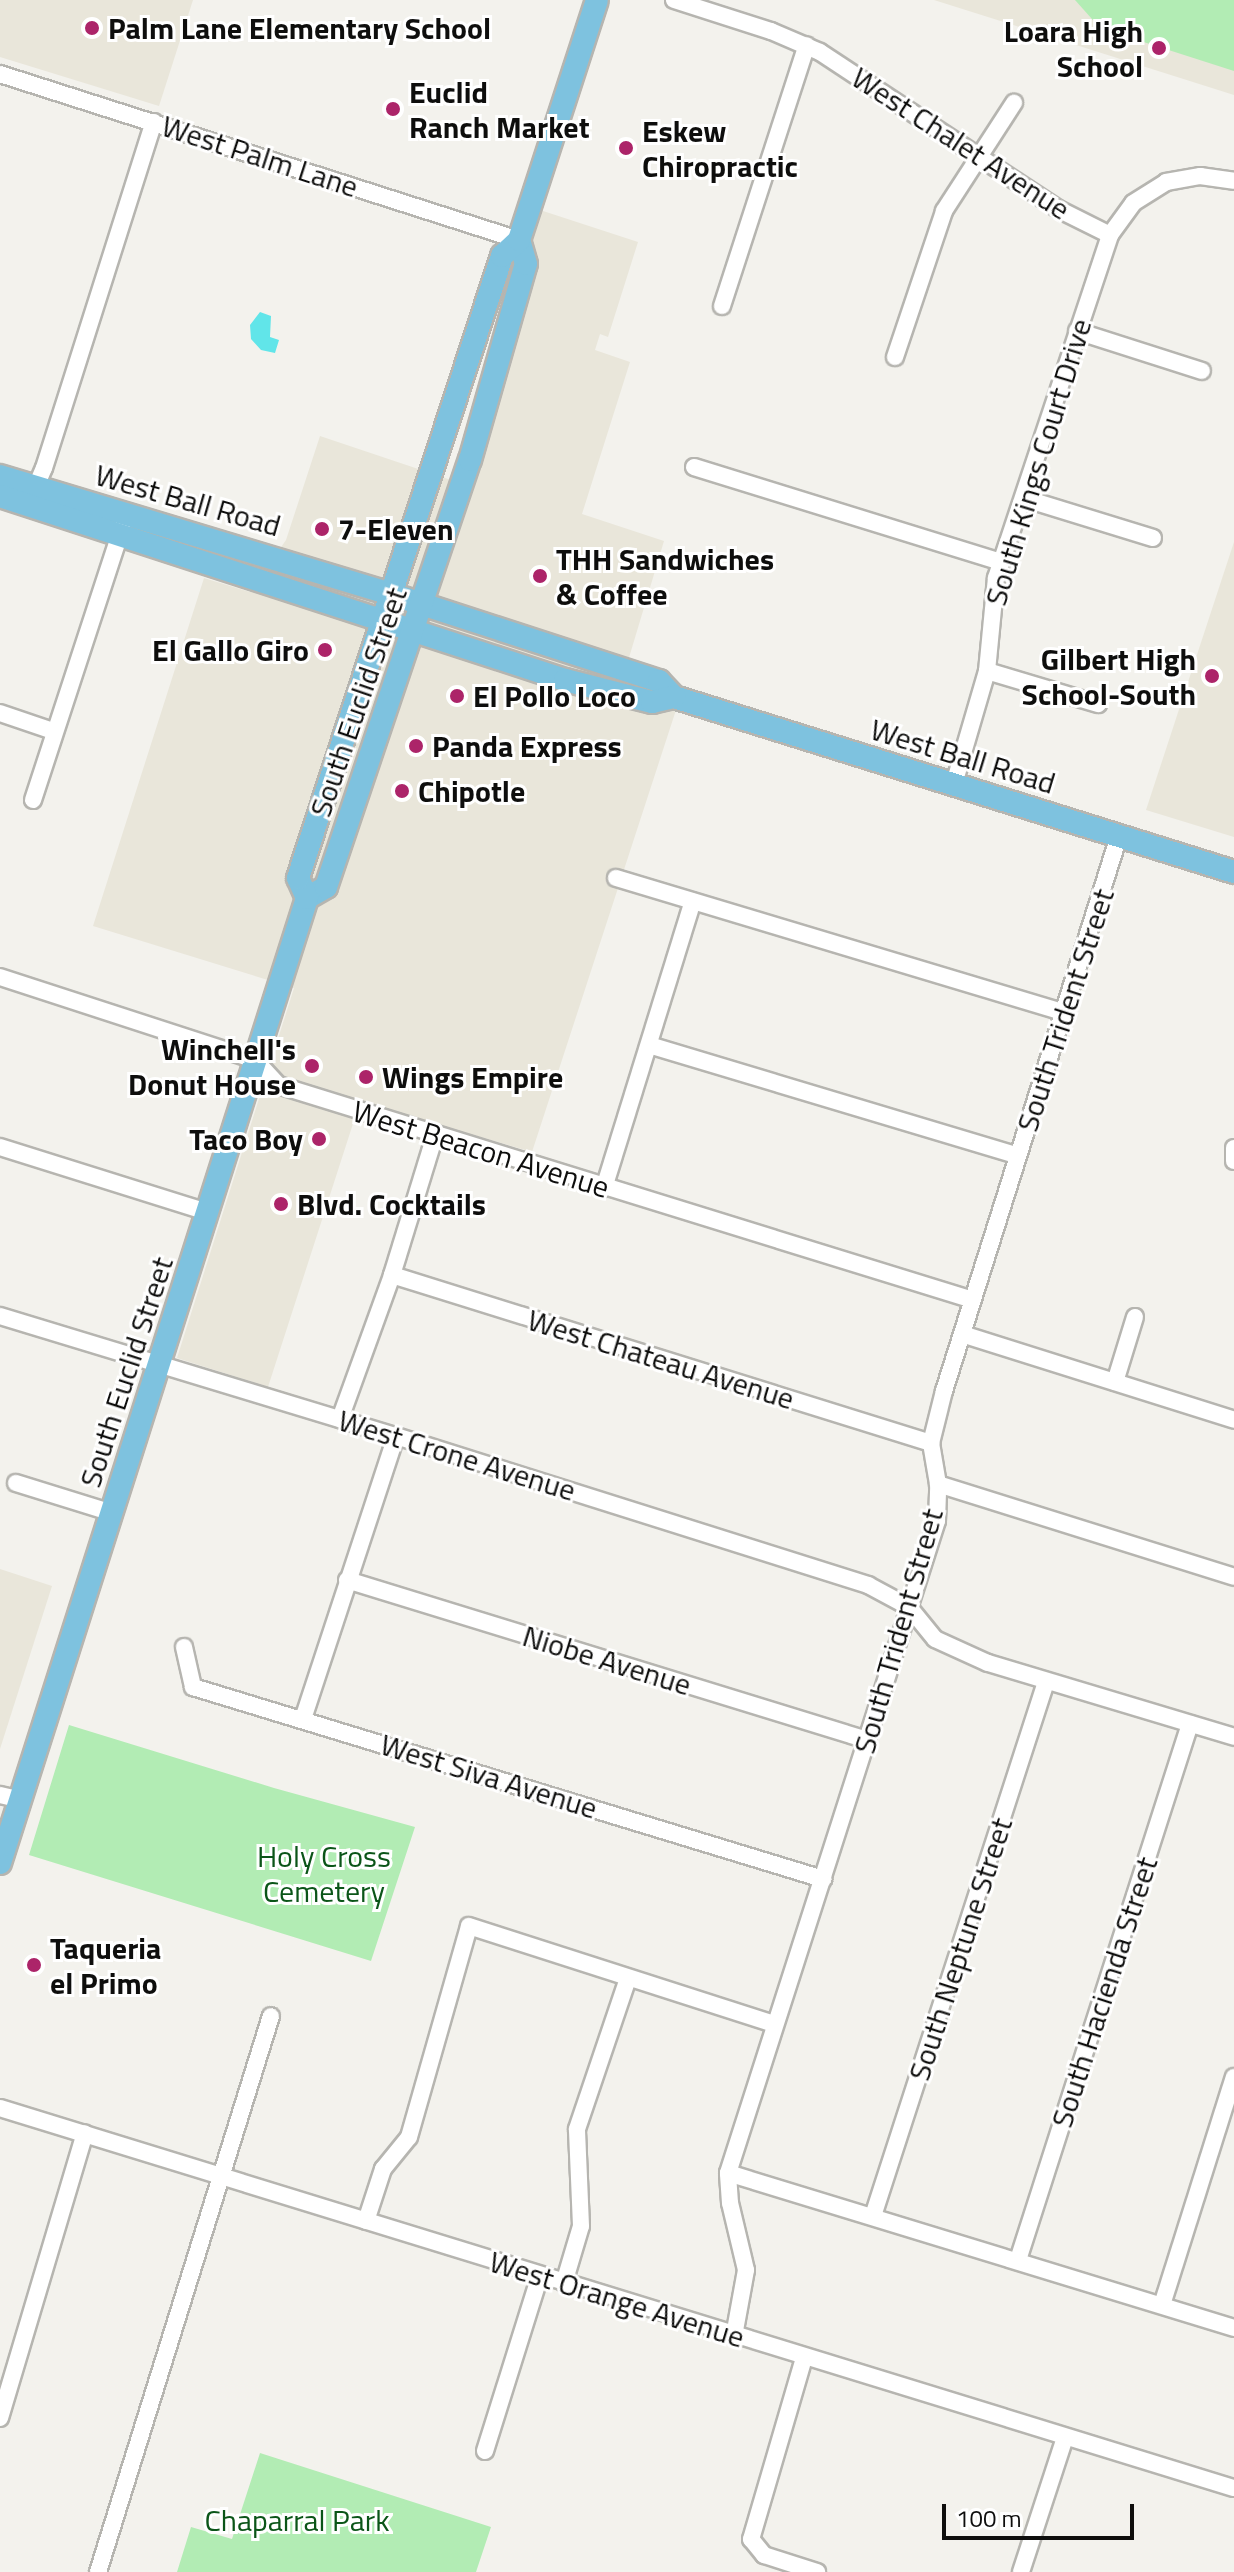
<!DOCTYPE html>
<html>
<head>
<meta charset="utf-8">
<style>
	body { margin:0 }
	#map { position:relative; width:1234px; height:2572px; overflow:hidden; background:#f3f2ed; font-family:"Titillium Web",sans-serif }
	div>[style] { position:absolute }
	.built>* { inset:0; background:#e9e6da }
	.green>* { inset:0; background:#b2ecb4 }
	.water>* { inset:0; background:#61e5e9 }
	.roads { filter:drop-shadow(2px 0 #b6b5b0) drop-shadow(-2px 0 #b6b5b0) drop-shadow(0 2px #b6b5b0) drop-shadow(0 -2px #b6b5b0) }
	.minor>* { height:16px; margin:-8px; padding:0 8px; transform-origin:8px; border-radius:8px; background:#fff }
	.major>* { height:22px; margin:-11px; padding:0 11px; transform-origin:11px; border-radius:11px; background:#7ec2df }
	.dots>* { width:22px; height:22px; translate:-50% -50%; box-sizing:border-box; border:4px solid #fff; border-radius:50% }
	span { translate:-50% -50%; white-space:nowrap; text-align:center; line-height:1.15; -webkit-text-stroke:6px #fff; paint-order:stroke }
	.poi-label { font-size:30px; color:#0e0e0d; font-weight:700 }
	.left { translate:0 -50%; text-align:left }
	.right { translate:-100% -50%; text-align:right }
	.street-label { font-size:30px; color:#0e0e0d }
	.park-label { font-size:30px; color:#0b5518 }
	.scale { position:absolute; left:942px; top:2504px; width:192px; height:36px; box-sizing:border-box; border:4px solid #0e0e0d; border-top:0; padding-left:10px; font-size:24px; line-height:28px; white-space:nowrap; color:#0e0e0d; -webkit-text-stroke:6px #fff; paint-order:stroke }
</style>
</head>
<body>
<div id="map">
	<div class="built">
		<div style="clip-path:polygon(0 0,193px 0,159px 106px,0 57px)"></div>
		<div style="clip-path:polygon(934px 0,1234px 0,1234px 95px)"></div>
		<div style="clip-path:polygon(540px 210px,638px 242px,608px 337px,600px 334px,595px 350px,630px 362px,582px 514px,664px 541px,619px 691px,676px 710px,532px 1152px,360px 1102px,268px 1387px,177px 1358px,294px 988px,93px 926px,204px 578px,250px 592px,286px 540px,320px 436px,454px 481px)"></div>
		<div style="clip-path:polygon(1234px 542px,1234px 837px,1146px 810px)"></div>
		<div style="clip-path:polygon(0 1569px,52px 1586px,0 1749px)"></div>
	</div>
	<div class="green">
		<div style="clip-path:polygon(1075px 0,1234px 0,1234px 71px,1100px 28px)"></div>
		<div style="clip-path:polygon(69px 1725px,274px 1788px,415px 1827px,371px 1961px,29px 1855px)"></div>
		<div style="clip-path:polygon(260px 2453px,491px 2527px,476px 2572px,177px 2572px,191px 2527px,232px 2539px)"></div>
	</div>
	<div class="water">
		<div style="clip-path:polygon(260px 312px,271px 316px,270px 337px,279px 340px,275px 353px,261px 350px,251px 339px,250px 325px)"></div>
	</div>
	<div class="roads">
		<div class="minor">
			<div style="left:674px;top:0;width:102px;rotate:17.7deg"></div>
			<div style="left:771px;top:31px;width:53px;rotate:23.2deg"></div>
			<div style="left:820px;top:52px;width:285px;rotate:33.4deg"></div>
			<div style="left:1058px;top:209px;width:58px;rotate:26.6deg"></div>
			<div style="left:1110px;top:235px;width:39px;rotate:-54deg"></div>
			<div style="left:1133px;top:203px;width:39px;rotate:-32deg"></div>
			<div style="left:1166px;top:182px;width:35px;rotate:-10deg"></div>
			<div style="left:1200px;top:176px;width:34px;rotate:8deg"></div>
			<div style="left:0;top:74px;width:545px;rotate:17.74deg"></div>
			<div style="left:722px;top:306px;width:274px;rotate:-72deg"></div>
			<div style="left:1077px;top:331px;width:131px;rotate:17.7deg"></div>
			<div style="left:895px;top:357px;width:154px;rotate:-71.4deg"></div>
			<div style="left:944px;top:211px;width:129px;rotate:-57.1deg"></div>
			<div style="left:694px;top:467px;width:321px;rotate:17.2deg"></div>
			<div style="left:32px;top:496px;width:30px;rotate:-67deg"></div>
			<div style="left:44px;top:468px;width:363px;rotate:-72.4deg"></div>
			<div style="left:1023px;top:498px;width:136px;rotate:17.1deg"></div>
			<div style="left:987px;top:671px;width:116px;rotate:16.6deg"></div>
			<div style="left:0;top:713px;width:56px;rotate:18.8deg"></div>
			<div style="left:954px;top:784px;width:118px;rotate:-73.7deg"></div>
			<div style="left:987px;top:671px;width:93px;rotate:-84.5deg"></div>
			<div style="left:996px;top:578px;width:361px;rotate:-71.6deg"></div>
			<div style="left:33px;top:800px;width:287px;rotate:-71.9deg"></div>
			<div style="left:616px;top:878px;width:469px;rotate:16.7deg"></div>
			<div style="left:0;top:977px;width:268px;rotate:18deg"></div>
			<div style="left:255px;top:1060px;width:34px;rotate:47deg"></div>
			<div style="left:278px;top:1085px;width:727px;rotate:17.19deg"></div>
			<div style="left:649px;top:1045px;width:385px;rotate:16.7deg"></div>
			<div style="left:0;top:1147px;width:218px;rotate:17.4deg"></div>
			<div style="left:1234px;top:1148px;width:13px;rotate:90deg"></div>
			<div style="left:604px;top:1188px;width:300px;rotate:-72.8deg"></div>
			<div style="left:392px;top:1275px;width:565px;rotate:17.31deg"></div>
			<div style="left:0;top:1316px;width:414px;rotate:16.9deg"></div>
			<div style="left:396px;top:1436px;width:495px;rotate:17.5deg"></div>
			<div style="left:868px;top:1585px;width:47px;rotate:28.2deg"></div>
			<div style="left:909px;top:1607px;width:41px;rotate:50.9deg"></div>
			<div style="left:935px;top:1639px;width:58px;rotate:24.4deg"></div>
			<div style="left:988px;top:1663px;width:257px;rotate:16.7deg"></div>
			<div style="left:962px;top:1334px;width:285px;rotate:17.5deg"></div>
			<div style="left:1115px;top:1382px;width:68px;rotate:-72.9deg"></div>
			<div style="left:340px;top:1419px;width:153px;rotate:-70.1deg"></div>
			<div style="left:392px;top:1275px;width:146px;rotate:-72.9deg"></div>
			<div style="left:16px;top:1483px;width:102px;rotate:17.2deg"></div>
			<div style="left:938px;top:1484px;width:310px;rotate:17.4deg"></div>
			<div style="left:347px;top:1580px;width:544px;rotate:17.1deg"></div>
			<div style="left:184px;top:1647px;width:41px;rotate:77.3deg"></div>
			<div style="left:193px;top:1687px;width:659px;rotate:16.95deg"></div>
			<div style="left:303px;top:1719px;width:298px;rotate:-71.8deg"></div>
			<div style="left:0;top:1795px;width:22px;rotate:13deg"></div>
			<div style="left:0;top:2108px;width:1291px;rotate:17.12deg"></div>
			<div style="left:728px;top:2173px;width:529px;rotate:17.03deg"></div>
			<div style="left:873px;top:2216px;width:561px;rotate:-72.05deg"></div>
			<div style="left:366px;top:2221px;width:55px;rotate:-71.9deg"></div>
			<div style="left:383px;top:2169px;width:41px;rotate:-50.9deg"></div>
			<div style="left:409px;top:2137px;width:219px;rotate:-74.1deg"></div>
			<div style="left:469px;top:1926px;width:321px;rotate:17.8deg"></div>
			<div style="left:1018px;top:2260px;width:563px;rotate:-72.21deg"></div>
			<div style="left:564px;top:2283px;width:59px;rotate:-73.4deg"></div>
			<div style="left:581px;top:2226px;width:97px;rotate:-92.4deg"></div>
			<div style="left:577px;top:2129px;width:159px;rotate:-71.3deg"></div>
			<div style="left:1162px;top:2305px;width:239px;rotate:-72.5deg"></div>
			<div style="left:734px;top:2336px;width:67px;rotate:-79.7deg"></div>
			<div style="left:746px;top:2270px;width:69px;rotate:-103.4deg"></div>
			<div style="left:730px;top:2203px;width:30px;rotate:-94deg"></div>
			<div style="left:728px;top:2173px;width:685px;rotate:-72.23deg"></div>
			<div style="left:937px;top:1521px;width:37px;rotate:-88deg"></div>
			<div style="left:938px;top:1484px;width:42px;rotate:-99.7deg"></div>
			<div style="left:931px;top:1443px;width:54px;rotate:-76deg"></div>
			<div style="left:944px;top:1391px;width:582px;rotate:-72.5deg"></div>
			<div style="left:804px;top:2358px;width:189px;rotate:106.3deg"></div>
			<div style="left:751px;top:2539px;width:21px;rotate:51deg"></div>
			<div style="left:764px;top:2555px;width:56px;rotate:17.8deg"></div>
			<div style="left:0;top:2418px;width:297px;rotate:-73.4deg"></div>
			<div style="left:485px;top:2451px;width:184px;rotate:-72.6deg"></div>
			<div style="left:98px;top:2572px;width:582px;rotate:-72.72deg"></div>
			<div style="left:1021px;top:2572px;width:142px;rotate:-71.9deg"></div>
		</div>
		<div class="major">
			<div style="left:0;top:476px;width:408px;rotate:16.8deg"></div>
			<div style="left:391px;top:594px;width:282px;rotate:18deg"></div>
			<div style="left:659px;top:681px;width:22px;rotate:47deg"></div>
			<div style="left:674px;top:697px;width:587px;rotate:17.35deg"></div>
			<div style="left:0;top:496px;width:594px;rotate:18.04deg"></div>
			<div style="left:565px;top:680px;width:90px;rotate:14.2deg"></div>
			<div style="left:652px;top:702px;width:23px;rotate:-13deg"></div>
			<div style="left:307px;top:898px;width:22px;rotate:-30deg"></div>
			<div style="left:326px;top:887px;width:451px;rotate:-71.4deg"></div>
			<div style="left:470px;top:460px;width:204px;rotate:-74.1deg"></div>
			<div style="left:526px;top:264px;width:25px;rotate:-106deg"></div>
			<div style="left:0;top:1863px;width:1013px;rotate:-72.35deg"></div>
			<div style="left:307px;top:898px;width:22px;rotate:-114deg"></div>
			<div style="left:298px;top:878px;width:655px;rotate:-71.84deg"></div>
			<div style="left:502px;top:256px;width:23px;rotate:-43deg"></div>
			<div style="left:519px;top:240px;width:252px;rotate:-72deg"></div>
		</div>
	</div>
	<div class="dots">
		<div style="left:92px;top:28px;background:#ac2469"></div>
		<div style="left:1159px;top:48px;background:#ac2469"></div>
		<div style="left:393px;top:109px;background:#ac2469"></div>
		<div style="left:626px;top:148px;background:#ac2469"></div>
		<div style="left:322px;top:529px;background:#ac2469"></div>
		<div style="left:540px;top:576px;background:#ac2469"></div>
		<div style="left:325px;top:650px;background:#ac2469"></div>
		<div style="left:1212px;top:676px;background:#ac2469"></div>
		<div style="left:457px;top:696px;background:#ac2469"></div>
		<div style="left:416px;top:746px;background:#ac2469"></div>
		<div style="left:402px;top:791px;background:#ac2469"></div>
		<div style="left:312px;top:1066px;background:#ac2469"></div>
		<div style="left:366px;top:1077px;background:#ac2469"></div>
		<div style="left:319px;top:1139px;background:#ac2469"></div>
		<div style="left:281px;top:1204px;background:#ac2469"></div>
		<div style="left:34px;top:1965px;background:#ac2469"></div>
	</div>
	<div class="poi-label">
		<span class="left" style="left:108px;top:28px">Palm Lane Elementary School</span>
		<span class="right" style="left:1143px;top:48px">Loara High<br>School</span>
		<span class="left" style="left:409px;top:109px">Euclid<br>Ranch Market</span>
		<span class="left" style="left:642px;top:148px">Eskew<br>Chiropractic</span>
		<span class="left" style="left:338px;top:529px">7-Eleven</span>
		<span class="left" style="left:556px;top:576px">THH Sandwiches<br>&amp; Coffee</span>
		<span class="right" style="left:309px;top:650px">El Gallo Giro</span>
		<span class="right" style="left:1196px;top:676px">Gilbert High<br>School-South</span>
		<span class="left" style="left:473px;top:696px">El Pollo Loco</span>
		<span class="left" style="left:432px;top:746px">Panda Express</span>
		<span class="left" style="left:418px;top:791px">Chipotle</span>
		<span class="right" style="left:296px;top:1066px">Winchell's<br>Donut House</span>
		<span class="left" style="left:382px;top:1077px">Wings Empire</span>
		<span class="right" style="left:303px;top:1139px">Taco Boy</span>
		<span class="left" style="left:297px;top:1204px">Blvd. Cocktails</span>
		<span class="left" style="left:50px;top:1965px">Taqueria<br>el Primo</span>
	</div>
	<div class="street-label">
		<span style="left:961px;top:143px;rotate:33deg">West Chalet Avenue</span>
		<span style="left:260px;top:156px;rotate:18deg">West Palm Lane</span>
		<span style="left:1038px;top:462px;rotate:-73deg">South Kings Court Drive</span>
		<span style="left:188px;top:500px;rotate:16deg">West Ball Road</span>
		<span style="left:358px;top:702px;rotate:-71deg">South Euclid Street</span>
		<span style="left:963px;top:756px;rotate:17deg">West Ball Road</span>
		<span style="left:1065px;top:1010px;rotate:-72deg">South Trident Street</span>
		<span style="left:481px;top:1149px;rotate:17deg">West Beacon Avenue</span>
		<span style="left:661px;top:1359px;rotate:17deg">West Chateau Avenue</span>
		<span style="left:126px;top:1372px;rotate:-72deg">South Euclid Street</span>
		<span style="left:457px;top:1455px;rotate:17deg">West Crone Avenue</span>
		<span style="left:898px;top:1631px;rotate:-74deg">South Trident Street</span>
		<span style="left:607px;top:1660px;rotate:17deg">Niobe Avenue</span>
		<span style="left:489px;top:1776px;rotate:17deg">West Siva Avenue</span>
		<span style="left:960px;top:1949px;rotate:-72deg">South Neptune Street</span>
		<span style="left:1104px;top:1992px;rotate:-72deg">South Hacienda Street</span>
		<span style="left:617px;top:2299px;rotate:17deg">West Orange Avenue</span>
	</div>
	<div class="park-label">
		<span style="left:324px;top:1873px">Holy Cross<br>Cemetery</span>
		<span style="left:297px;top:2520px">Chaparral Park</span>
	</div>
	<div class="scale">100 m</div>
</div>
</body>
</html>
